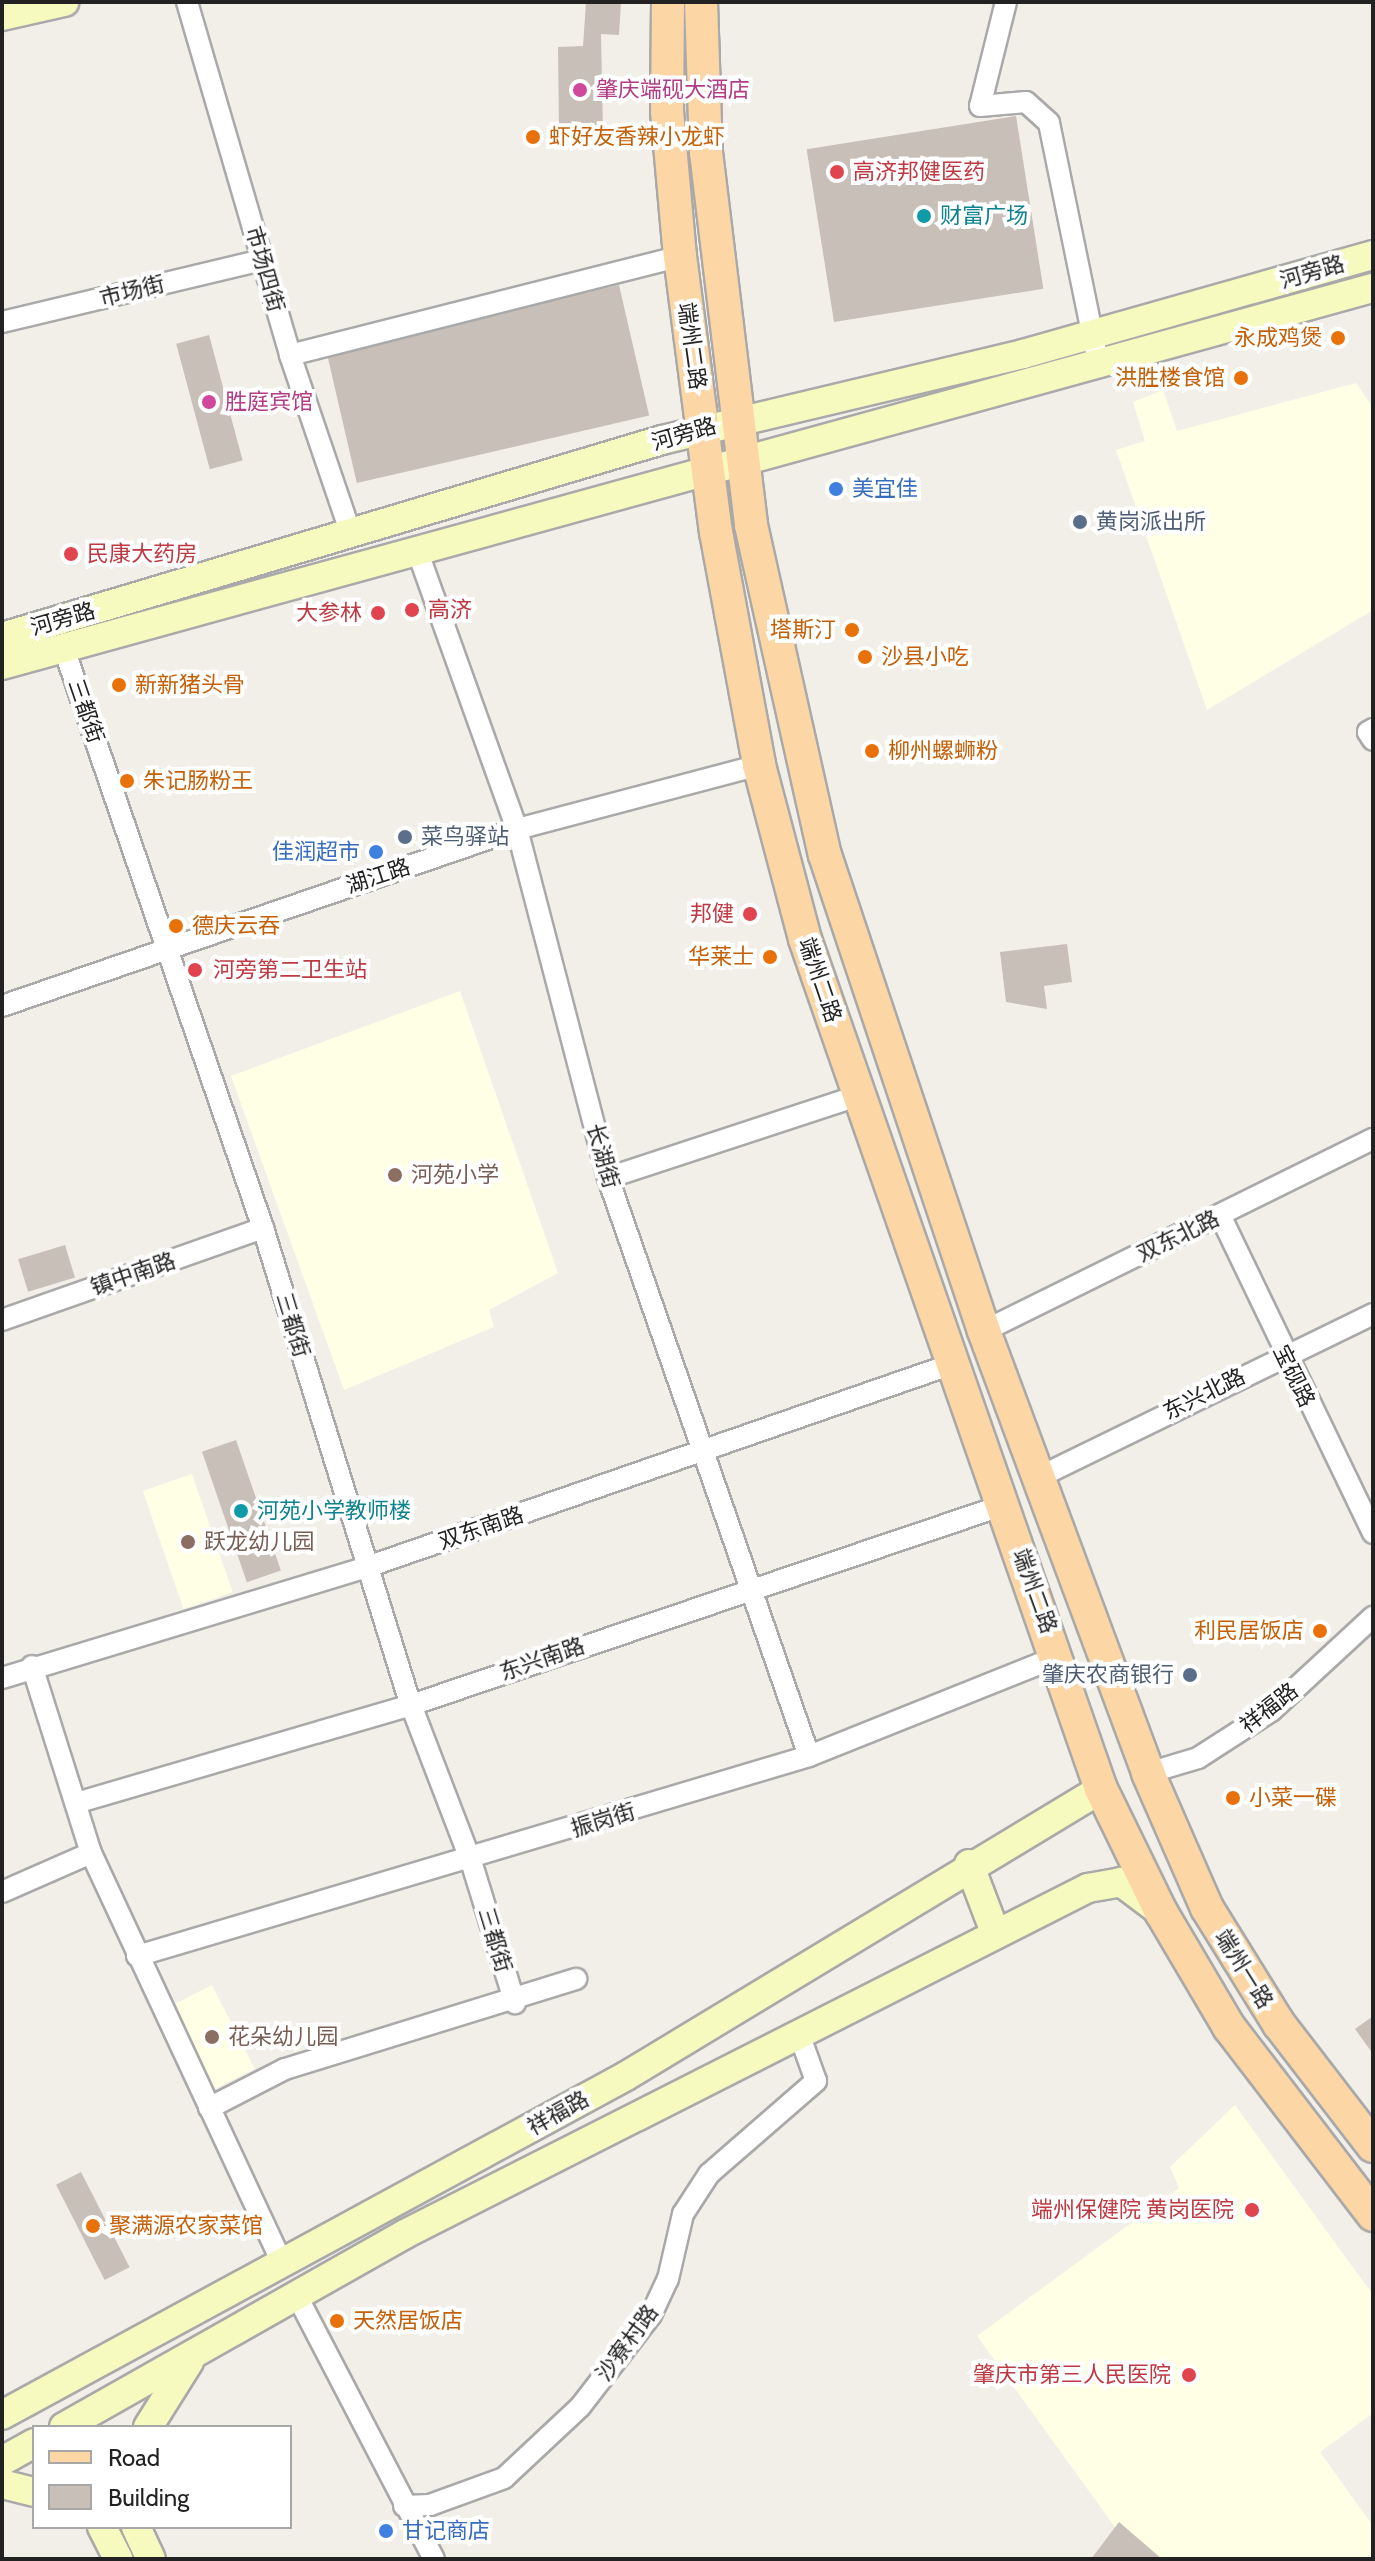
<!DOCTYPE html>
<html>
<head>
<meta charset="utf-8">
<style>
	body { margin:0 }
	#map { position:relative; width:1375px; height:2561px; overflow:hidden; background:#f2efe9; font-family:Cabin,"Noto Sans SC",sans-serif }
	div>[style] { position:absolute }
	.education>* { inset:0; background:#ffffe5; transform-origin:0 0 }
	.building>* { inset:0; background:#c7bfb8; transform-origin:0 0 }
	.roads { filter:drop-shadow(2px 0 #a9a9a9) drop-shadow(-2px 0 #a9a9a9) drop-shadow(0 2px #a9a9a9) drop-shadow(0 -2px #a9a9a9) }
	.street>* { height:20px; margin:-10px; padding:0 10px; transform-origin:10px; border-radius:10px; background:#fff }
	.secondary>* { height:28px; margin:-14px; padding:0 14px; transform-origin:14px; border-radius:14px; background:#f7fabf }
	.primary>* { height:32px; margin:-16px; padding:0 16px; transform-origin:16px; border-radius:16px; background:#fcd6a4 }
	.dots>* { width:22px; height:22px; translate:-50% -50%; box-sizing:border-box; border:4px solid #fff; border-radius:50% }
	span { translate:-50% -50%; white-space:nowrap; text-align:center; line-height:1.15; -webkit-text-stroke:8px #fff; paint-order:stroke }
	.hotel-label { font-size:22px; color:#b23c85 }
	.left { translate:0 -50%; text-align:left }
	.food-label { font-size:22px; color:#c56008 }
	.right { translate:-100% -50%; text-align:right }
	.health-label { font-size:22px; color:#be3a42 }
	.culture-label { font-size:22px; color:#0d838f }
	.street-label { font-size:22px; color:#222 }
	.shop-label { font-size:22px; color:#366cbe }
	.service-label { font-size:22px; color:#4e5e75 }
	.education-label { font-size:22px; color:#785e54 }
	.frame { position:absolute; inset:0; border:4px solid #222; pointer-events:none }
	.legend { position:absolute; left:32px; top:2425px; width:260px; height:104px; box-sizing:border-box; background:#fff; border:2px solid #a7a7a7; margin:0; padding:10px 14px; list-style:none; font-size:24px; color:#222 }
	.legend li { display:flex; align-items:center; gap:16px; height:40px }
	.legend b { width:40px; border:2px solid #a7a7a7 }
</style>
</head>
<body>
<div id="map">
	<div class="education">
		<div style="clip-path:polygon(1356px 383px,1373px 408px,1373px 610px,1207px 710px,1116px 450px,1145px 441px,1133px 402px,1163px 390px,1177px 431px)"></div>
		<div style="clip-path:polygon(460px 991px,558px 1273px,489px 1310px,494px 1327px,344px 1390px,231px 1076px)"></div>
		<div style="left:192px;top:1474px;width:125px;height:52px;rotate:71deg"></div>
		<div style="left:212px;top:1985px;width:94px;height:47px;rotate:63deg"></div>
		<div style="clip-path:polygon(1235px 2105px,1373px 2295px,1373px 2413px,1320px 2452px,1373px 2526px,1373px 2559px,1138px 2559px,977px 2336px,1179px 2188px,1170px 2167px)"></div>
	</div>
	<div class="building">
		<div style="clip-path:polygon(586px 2px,621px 2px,619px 35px,601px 34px,603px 133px,559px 133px,558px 47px,583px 46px)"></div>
		<div style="left:1016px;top:116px;width:175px;height:212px;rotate:81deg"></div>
		<div style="left:619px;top:285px;width:134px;height:300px;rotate:77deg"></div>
		<div style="left:209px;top:335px;width:130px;height:34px;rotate:75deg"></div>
		<div style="clip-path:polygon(1067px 944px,1072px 982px,1044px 986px,1047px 1009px,1006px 1002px,1000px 952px)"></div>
		<div style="left:65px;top:1245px;width:34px;height:49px;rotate:73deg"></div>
		<div style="left:236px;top:1440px;width:138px;height:36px;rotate:71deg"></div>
		<div style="clip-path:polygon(1373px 2016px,1373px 2054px,1355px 2029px)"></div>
		<div style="left:81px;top:2172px;width:107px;height:28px;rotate:63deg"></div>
		<div style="clip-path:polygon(1119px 2522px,1162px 2559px,1091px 2559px)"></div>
	</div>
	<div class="roads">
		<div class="street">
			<div style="left:187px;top:2px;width:368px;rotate:73.7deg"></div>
			<div style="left:290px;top:355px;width:189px;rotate:71.2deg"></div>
			<div style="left:1006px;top:2px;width:107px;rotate:104deg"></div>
			<div style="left:980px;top:106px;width:46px;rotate:-5deg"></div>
			<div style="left:1026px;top:102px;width:31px;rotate:42deg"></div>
			<div style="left:1049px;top:123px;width:249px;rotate:78.4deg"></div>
			<div style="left:2px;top:322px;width:267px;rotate:-13.4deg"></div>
			<div style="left:290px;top:355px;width:402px;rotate:-14.2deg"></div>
			<div style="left:417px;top:550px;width:296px;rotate:70.3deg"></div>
			<div style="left:517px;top:829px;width:361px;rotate:75.4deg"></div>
			<div style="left:608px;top:1178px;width:612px;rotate:70.82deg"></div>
			<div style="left:64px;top:649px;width:612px;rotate:71.03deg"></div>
			<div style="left:263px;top:1228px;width:499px;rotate:72.8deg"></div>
			<div style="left:411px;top:1705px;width:167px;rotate:69deg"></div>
			<div style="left:471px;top:1861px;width:149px;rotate:72.8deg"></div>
			<div style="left:1373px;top:729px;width:6px;rotate:149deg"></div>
			<div style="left:1368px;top:732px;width:9px;rotate:58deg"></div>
			<div style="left:2px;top:1006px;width:545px;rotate:-18.97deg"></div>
			<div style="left:517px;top:829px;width:250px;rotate:-14.8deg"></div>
			<div style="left:608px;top:1178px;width:266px;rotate:-18.2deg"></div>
			<div style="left:1220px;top:1215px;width:353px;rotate:64.3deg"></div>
			<div style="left:2px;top:1320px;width:277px;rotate:-19.4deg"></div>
			<div style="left:984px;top:1331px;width:434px;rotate:-26.3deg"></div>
			<div style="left:1037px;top:1478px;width:374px;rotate:-26deg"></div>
			<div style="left:32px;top:1666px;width:196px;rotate:72.5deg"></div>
			<div style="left:91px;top:1853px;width:455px;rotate:65deg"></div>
			<div style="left:2px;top:1678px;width:382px;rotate:-16.9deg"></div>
			<div style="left:367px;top:1567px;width:622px;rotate:-19.13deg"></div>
			<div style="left:1148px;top:1773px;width:52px;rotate:-16.7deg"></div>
			<div style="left:1198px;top:1758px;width:87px;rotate:-32.8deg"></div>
			<div style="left:1271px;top:1711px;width:139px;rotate:-42.7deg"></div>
			<div style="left:76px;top:1803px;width:349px;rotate:-16.3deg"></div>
			<div style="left:411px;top:1705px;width:626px;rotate:-18.64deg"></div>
			<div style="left:2px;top:1892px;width:97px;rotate:-23.7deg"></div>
			<div style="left:137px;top:1956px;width:701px;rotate:-16.57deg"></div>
			<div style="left:809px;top:1756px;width:269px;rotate:-21.8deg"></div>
			<div style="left:209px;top:2108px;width:85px;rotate:-27.2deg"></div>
			<div style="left:285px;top:2069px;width:305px;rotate:-17.2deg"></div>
			<div style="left:297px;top:2296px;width:297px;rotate:62.5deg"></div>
			<div style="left:404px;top:2506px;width:26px;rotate:-2deg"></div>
			<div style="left:430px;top:2505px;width:79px;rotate:-20deg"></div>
			<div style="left:504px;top:2478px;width:104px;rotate:-43.1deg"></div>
			<div style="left:580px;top:2407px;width:116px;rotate:-52.3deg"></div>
			<div style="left:651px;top:2315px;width:40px;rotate:-65deg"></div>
			<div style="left:668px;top:2279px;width:67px;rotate:-77deg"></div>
			<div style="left:683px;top:2214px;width:48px;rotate:-57deg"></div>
			<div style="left:709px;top:2174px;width:142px;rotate:-41deg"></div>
			<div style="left:816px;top:2081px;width:53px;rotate:-109.8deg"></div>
		</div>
		<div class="secondary">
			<div style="left:2px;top:16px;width:64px;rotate:-12.7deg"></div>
			<div style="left:2px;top:637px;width:689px;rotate:-16.62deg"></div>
			<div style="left:662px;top:440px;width:371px;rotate:-13.4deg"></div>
			<div style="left:1023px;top:354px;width:364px;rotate:-15.8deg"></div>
			<div style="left:2px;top:665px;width:1422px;rotate:-15.38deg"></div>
			<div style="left:969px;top:1864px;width:73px;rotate:69.1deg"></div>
			<div style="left:2px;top:2415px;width:710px;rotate:-28.51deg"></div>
			<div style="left:626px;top:2076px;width:555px;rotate:-31.14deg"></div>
			<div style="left:64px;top:2427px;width:392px;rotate:-29.5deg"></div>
			<div style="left:405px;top:2234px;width:766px;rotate:-26.87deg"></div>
			<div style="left:1088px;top:1888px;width:34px;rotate:-10deg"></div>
			<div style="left:1121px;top:1882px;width:50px;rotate:36.9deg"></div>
			<div style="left:148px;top:2427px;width:77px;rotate:-57.8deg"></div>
			<div style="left:2px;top:2461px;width:37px;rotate:-29deg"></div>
			<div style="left:2px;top:2484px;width:33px;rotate:14deg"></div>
			<div style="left:102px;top:2527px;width:36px;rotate:63deg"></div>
			<div style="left:136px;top:2527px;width:35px;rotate:65deg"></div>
		</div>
		<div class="primary">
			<div style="left:668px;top:2px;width:109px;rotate:90.5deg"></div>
			<div style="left:667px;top:111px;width:146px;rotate:84.9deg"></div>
			<div style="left:680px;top:256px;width:278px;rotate:82.6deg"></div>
			<div style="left:716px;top:532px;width:237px;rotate:79.5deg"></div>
			<div style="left:759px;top:765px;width:180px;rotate:75.2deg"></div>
			<div style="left:805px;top:939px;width:900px;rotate:70.8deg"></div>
			<div style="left:1101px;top:1789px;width:137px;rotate:64deg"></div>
			<div style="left:1161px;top:1912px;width:134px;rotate:59.4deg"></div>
			<div style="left:1229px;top:2027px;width:237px;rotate:52.5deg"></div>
			<div style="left:701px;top:2px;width:150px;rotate:88.1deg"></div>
			<div style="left:706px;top:152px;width:376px;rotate:83.1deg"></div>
			<div style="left:751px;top:525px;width:338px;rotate:77.4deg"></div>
			<div style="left:825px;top:855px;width:502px;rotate:71.53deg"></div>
			<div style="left:984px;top:1331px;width:471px;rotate:69.6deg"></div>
			<div style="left:1148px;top:1773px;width:147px;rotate:66.4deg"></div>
			<div style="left:1207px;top:1908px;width:137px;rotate:58.2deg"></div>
			<div style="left:1279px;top:2024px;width:154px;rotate:52.4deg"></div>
		</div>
	</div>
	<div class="dots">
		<div style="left:580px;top:90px;background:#d1479c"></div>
		<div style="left:533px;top:137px;background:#e8710a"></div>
		<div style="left:837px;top:172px;background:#e0444e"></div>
		<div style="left:924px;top:216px;background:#0f9aa8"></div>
		<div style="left:1338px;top:338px;background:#e8710a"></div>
		<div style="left:1241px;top:378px;background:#e8710a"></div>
		<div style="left:209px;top:402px;background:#d1479c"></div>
		<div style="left:836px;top:489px;background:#3f7fe0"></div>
		<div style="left:1080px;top:522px;background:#5c6f8a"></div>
		<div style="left:71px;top:554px;background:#e0444e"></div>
		<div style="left:412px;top:610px;background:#e0444e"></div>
		<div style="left:378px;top:613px;background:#e0444e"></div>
		<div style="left:852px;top:630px;background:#e8710a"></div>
		<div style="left:865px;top:657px;background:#e8710a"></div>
		<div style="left:119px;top:685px;background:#e8710a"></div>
		<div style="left:872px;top:751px;background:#e8710a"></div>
		<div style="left:127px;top:781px;background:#e8710a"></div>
		<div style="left:405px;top:837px;background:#5c6f8a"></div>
		<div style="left:376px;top:852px;background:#3f7fe0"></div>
		<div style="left:750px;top:914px;background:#e0444e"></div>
		<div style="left:176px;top:926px;background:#e8710a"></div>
		<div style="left:770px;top:957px;background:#e8710a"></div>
		<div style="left:195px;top:970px;background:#e0444e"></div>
		<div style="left:395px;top:1175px;background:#8d6e63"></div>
		<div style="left:241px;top:1511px;background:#0f9aa8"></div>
		<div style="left:188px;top:1542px;background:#8d6e63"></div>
		<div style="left:1320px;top:1631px;background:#e8710a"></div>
		<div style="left:1190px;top:1675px;background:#5c6f8a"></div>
		<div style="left:1233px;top:1798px;background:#e8710a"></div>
		<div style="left:212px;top:2037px;background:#8d6e63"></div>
		<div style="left:1252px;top:2210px;background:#e0444e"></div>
		<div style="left:93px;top:2226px;background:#e8710a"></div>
		<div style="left:337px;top:2321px;background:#e8710a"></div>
		<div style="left:1189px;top:2375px;background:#e0444e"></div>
		<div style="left:386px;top:2531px;background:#3f7fe0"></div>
	</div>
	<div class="hotel-label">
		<span class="left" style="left:596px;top:90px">肇庆端砚大酒店</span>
		<span class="left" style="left:225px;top:402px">胜庭宾馆</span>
	</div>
	<div class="food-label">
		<span class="left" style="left:549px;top:137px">虾好友香辣小龙虾</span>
		<span class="right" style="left:1322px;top:338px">永成鸡煲</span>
		<span class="right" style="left:1225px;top:378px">洪胜楼食馆</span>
		<span class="right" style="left:836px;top:630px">塔斯汀</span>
		<span class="left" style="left:881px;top:657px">沙县小吃</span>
		<span class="left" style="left:135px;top:685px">新新猪头骨</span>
		<span class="left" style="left:888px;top:751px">柳州螺蛳粉</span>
		<span class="left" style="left:143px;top:781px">朱记肠粉王</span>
		<span class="left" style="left:192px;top:926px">德庆云吞</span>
		<span class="right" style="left:754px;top:957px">华莱士</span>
		<span class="right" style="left:1304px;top:1631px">利民居饭店</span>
		<span class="left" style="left:1249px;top:1798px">小菜一碟</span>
		<span class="left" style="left:109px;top:2226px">聚满源农家菜馆</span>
		<span class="left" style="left:353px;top:2321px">天然居饭店</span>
	</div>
	<div class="health-label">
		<span class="left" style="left:853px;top:172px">高济邦健医药</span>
		<span class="left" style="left:87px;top:554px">民康大药房</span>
		<span class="left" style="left:428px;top:610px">高济</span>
		<span class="right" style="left:362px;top:613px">大参林</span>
		<span class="right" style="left:734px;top:914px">邦健</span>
		<span class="left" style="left:213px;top:970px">河旁第二卫生站</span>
		<span class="right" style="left:1234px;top:2210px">端州保健院 黄岗医院</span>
		<span class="right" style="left:1171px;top:2375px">肇庆市第三人民医院</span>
	</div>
	<div class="culture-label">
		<span class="left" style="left:940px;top:216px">财富广场</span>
		<span class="left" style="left:257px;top:1511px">河苑小学教师楼</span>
	</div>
	<div class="street-label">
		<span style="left:265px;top:269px;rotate:74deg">市场四街</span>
		<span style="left:1312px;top:272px;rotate:-16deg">河旁路</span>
		<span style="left:132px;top:291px;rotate:-14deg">市场街</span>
		<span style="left:692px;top:346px;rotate:82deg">端州二路</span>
		<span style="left:684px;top:434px;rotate:-16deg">河旁路</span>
		<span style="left:63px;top:619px;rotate:-16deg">河旁路</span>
		<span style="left:86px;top:711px;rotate:71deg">三都街</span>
		<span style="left:378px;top:876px;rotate:-18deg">湖江路</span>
		<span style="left:820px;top:980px;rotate:71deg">端州二路</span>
		<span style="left:603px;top:1156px;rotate:74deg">长湖街</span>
		<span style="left:1178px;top:1236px;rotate:-26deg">双东北路</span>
		<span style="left:133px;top:1274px;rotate:-19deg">镇中南路</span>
		<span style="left:293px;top:1325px;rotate:73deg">三都街</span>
		<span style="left:1294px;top:1376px;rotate:64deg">宝砚路</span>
		<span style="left:1204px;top:1394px;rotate:-26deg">东兴北路</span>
		<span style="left:481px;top:1528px;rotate:-19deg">双东南路</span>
		<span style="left:1035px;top:1591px;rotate:70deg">端州二路</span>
		<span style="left:542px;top:1659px;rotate:-19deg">东兴南路</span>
		<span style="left:1269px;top:1708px;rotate:-38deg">祥福路</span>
		<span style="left:603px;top:1820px;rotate:-17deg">振岗街</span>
		<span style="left:495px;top:1940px;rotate:73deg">三都街</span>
		<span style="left:1244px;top:1969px;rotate:58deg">端州一路</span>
		<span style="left:558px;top:2113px;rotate:-29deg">祥福路</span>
		<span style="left:627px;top:2343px;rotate:-54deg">沙寮村路</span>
	</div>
	<div class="shop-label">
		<span class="left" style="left:852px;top:489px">美宜佳</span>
		<span class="right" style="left:360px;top:852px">佳润超市</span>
		<span class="left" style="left:402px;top:2531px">甘记商店</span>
	</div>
	<div class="service-label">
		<span class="left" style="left:1096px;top:522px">黄岗派出所</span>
		<span class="left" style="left:421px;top:837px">菜鸟驿站</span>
		<span class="right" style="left:1174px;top:1675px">肇庆农商银行</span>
	</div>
	<div class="education-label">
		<span class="left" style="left:411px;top:1175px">河苑小学</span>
		<span class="left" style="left:204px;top:1542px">跃龙幼儿园</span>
		<span class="left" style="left:228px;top:2037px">花朵幼儿园</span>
	</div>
	<div class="frame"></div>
	<ul class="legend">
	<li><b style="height:10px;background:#fcd6a4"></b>Road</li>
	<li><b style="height:22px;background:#c7bfb8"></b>Building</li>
	</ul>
</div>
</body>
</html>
